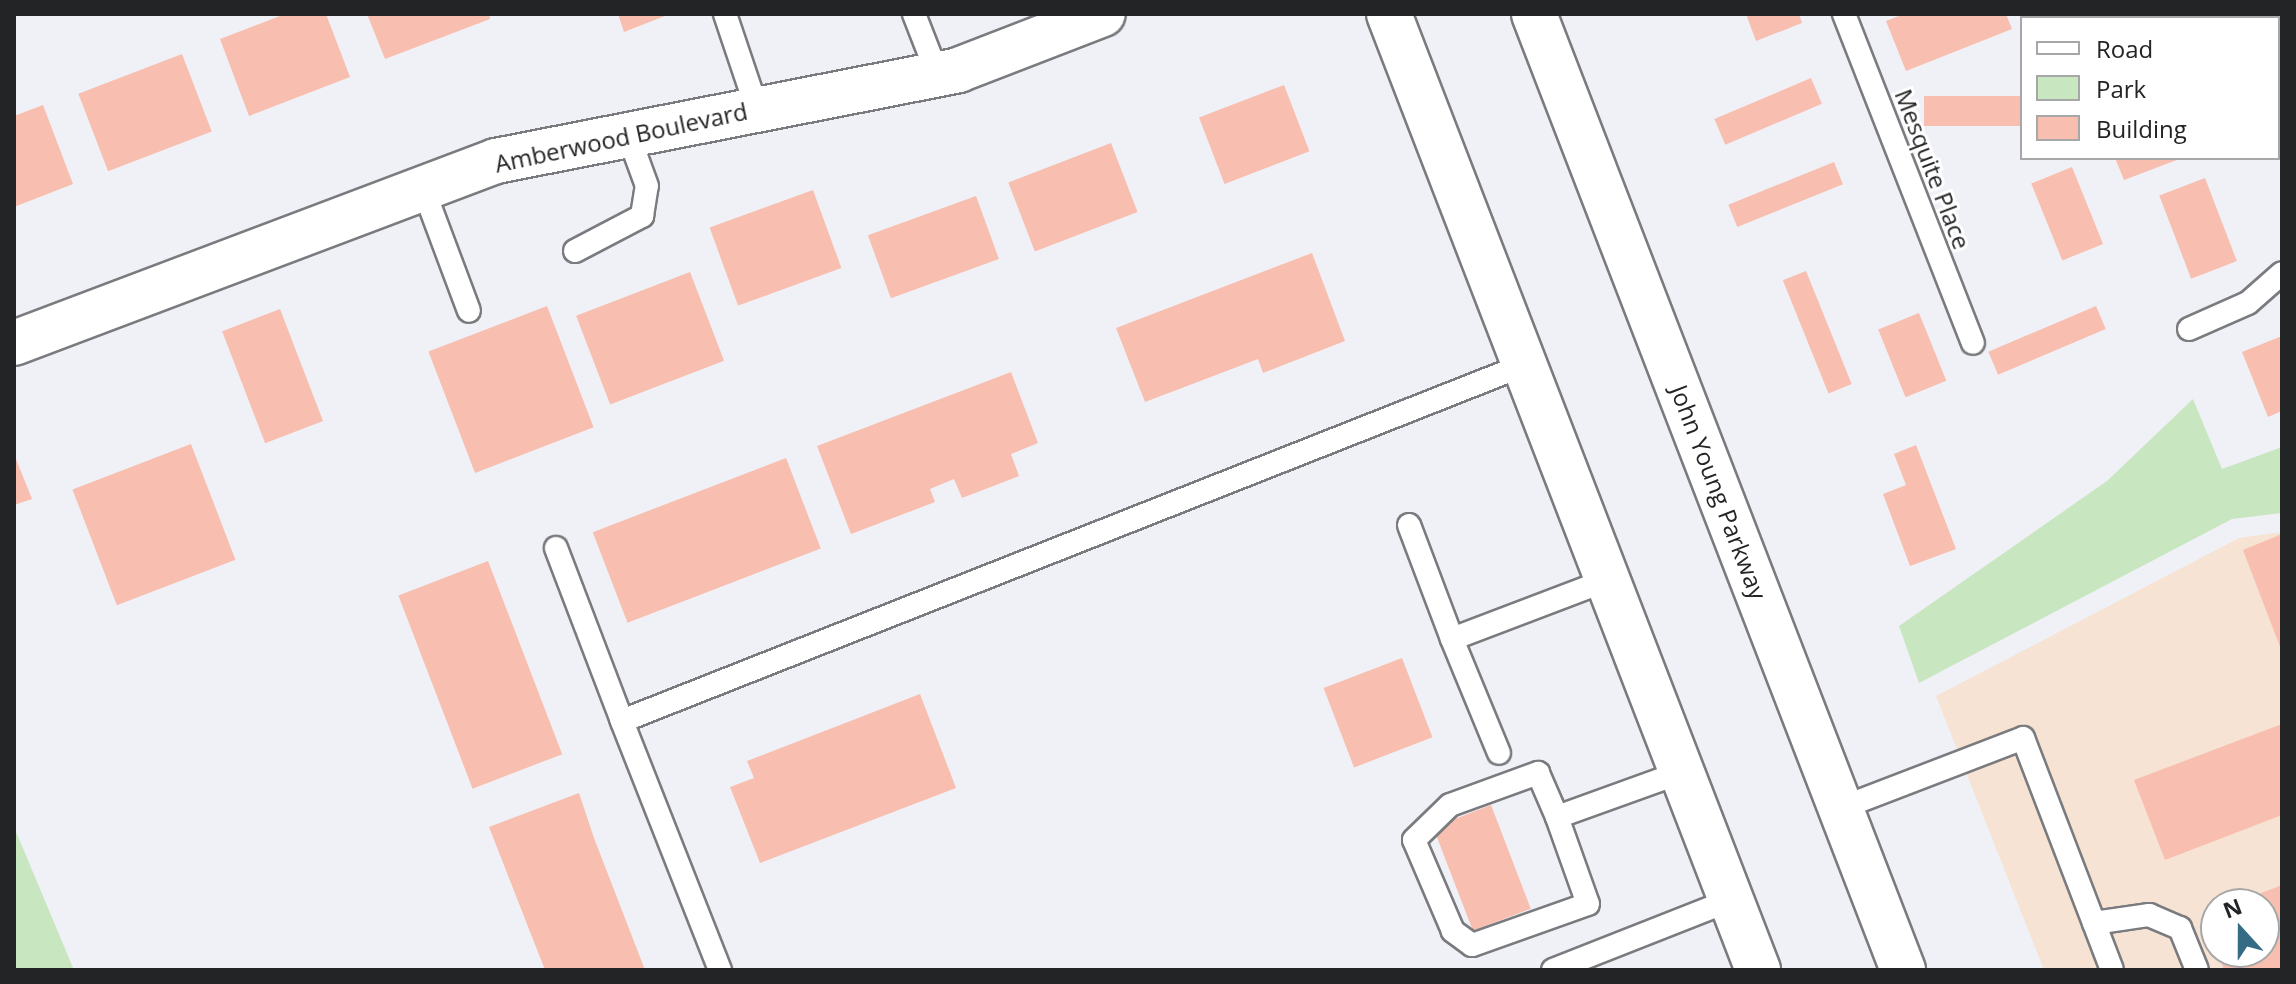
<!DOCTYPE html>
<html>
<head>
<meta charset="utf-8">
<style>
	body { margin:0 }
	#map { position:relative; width:2296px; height:984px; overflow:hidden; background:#f0f1f6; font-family:"Open Sans",sans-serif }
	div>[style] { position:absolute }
	.commercial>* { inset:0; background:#f6e3d3 }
	.green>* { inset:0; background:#c8e6c0 }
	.building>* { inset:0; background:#f8beaf; transform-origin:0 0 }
	.roads { filter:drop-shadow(2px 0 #7a7b7f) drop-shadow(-2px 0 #7a7b7f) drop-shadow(0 2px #7a7b7f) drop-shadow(0 -2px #7a7b7f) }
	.service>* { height:22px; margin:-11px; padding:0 11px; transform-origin:11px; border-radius:11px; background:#fff }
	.minor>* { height:44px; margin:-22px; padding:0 22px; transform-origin:22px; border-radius:22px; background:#fff }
	.trunk>* { height:44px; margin:-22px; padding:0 22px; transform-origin:22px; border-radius:22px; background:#fff }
	span { translate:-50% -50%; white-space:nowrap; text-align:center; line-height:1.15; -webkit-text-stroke:6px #fff; paint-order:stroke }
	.street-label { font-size:24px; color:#232425 }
	.frame { position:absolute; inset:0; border:16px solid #232425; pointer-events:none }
	.legend { position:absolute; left:2020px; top:16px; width:260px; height:144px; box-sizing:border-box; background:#fff; border:2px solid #a7a7a8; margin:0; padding:10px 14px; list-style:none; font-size:24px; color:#232425 }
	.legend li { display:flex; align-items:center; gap:16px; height:40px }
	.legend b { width:40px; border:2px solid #a7a7a8 }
	.north { position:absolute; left:2200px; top:888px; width:80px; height:80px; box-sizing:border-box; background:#fff; border:2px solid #a7a7a8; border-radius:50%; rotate:339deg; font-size:22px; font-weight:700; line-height:32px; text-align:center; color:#232425 }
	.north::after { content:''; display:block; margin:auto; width:28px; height:36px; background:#346c86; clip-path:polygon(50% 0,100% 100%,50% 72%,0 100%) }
</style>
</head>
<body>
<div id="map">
	<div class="commercial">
		<div style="clip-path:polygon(evenodd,2282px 532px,2282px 970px,2044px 970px,1936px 696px,2239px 538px,2282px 532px,2216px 904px,2264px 904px,2264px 952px,2216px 952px,2216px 904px)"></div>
	</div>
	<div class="green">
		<div style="clip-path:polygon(2193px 399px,2222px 469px,2282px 447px,2282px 513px,2232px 519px,1919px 683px,1899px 626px,2107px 481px)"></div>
		<div style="clip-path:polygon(14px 827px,74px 970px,14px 970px)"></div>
	</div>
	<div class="building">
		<div style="clip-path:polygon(285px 14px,326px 14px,350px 77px,249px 116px,220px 39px)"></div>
		<div style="clip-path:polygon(367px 14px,489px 14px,490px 19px,385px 59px)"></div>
		<div style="clip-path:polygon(618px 14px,670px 14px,624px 32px)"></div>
		<div style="clip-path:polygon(1746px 14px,1799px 14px,1802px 23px,1756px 41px)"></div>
		<div style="clip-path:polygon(1904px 14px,2006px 14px,2012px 29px,1906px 71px,1886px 21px)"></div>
		<div style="left:182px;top:54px;width:83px;height:111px;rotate:69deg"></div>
		<div style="left:1811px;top:78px;width:28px;height:105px;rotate:67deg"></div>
		<div style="left:1284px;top:85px;width:71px;height:91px;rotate:69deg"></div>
		<div style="left:2022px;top:96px;width:30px;height:98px;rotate:90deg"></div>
		<div style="clip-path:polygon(43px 105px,73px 184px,14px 207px,14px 116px)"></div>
		<div style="left:1111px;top:143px;width:74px;height:110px;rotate:69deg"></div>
		<div style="clip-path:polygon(2115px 158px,2182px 158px,2124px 180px)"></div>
		<div style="left:1834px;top:162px;width:24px;height:114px;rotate:68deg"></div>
		<div style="left:2072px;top:167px;width:83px;height:44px;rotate:68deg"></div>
		<div style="left:2205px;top:178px;width:89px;height:49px;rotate:69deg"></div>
		<div style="left:813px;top:190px;width:83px;height:110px;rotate:70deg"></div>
		<div style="left:976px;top:196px;width:67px;height:115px;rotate:70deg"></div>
		<div style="clip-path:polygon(1312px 253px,1345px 341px,1263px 373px,1258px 359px,1145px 402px,1116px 328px)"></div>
		<div style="left:1806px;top:271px;width:122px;height:25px;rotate:68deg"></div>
		<div style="left:690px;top:272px;width:95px;height:122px;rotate:69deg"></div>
		<div style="left:547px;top:306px;width:130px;height:127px;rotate:69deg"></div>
		<div style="left:2096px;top:306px;width:25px;height:117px;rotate:67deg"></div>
		<div style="left:280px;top:309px;width:120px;height:62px;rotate:69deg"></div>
		<div style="left:1919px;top:313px;width:73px;height:44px;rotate:68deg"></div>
		<div style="clip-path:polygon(2282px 336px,2282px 411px,2268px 417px,2242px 352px)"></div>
		<div style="clip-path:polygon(1011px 372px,1038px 443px,1011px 454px,1019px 476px,962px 498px,954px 479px,930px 489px,935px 502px,851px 534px,817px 446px)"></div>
		<div style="left:191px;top:444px;width:124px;height:127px;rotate:69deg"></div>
		<div style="clip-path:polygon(1916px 445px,1956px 549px,1910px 566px,1883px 494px,1906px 485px,1894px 454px)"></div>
		<div style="clip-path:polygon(14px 454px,32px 499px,14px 505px)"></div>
		<div style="left:786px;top:458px;width:97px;height:207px;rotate:69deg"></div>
		<div style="clip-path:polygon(2282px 534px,2282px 652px,2243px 550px)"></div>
		<div style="left:488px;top:561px;width:207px;height:96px;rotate:69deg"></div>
		<div style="left:1402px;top:658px;width:85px;height:84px;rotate:69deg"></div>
		<div style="clip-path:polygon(920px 694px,956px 788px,760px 863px,730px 787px,754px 778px,747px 761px)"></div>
		<div style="clip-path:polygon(2282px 724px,2282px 815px,2165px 860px,2134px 780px)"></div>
		<div style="clip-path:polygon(579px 793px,594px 838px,645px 970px,545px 970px,489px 827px)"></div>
		<div style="left:1491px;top:805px;width:111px;height:62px;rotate:69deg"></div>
		<div style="clip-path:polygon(2282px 885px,2282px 970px,2224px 970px,2218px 952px,2264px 952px,2264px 904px,2233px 904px)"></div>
		<div style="clip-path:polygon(2216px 910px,2216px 947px,2204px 915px)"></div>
	</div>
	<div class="roads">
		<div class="service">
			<div style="left:725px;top:14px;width:100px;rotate:71.4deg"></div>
			<div style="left:914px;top:14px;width:63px;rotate:68.7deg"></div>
			<div style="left:1844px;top:14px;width:353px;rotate:68.6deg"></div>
			<div style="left:2231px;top:14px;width:4px;rotate:63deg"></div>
			<div style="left:2278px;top:131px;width:11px;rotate:68deg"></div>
			<div style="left:423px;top:188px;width:131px;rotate:69.5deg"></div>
			<div style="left:575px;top:251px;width:76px;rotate:-27.6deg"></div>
			<div style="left:642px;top:216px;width:30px;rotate:-81deg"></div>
			<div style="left:647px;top:186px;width:55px;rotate:-110.1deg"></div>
			<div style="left:2189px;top:329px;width:64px;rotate:-23.8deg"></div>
			<div style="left:2248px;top:303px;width:45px;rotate:-41.4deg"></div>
			<div style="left:1409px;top:525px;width:122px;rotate:69.3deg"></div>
			<div style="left:1452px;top:639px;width:166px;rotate:-20.8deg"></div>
			<div style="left:556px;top:548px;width:185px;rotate:69.1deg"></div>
			<div style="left:1452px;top:639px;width:123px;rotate:67.6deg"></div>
			<div style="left:1841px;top:808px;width:195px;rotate:-21deg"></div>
			<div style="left:2023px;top:738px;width:248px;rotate:69deg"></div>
			<div style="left:1557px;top:817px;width:92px;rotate:70.4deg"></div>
			<div style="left:1588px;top:904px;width:123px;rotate:160.5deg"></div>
			<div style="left:1472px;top:945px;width:24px;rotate:-144deg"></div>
			<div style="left:1453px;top:931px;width:99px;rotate:-113.2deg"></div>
			<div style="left:1414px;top:840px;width:50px;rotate:-44.2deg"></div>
			<div style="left:1450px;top:805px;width:94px;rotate:-20deg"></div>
			<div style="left:1538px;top:773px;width:48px;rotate:66.6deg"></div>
			<div style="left:1557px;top:817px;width:133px;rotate:-19.8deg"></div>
			<div style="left:2094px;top:923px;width:56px;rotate:-8.3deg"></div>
			<div style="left:2149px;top:915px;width:34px;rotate:23deg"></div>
			<div style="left:2180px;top:928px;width:45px;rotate:68deg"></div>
			<div style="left:720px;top:970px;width:268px;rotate:-111.5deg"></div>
			<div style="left:622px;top:721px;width:970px;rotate:-21.54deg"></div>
			<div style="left:1553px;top:970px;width:191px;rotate:-21.5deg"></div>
		</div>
		<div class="minor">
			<div style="left:14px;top:343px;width:515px;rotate:-20.69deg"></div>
			<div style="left:496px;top:161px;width:471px;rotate:-11.1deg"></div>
			<div style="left:958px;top:70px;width:155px;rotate:-21.1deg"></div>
		</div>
		<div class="trunk">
			<div style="left:1389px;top:14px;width:1025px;rotate:68.89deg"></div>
			<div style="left:1534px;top:14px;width:1025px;rotate:68.89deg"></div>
		</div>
	</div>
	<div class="street-label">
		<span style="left:621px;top:137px;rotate:-12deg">Amberwood Boulevard</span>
		<span style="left:1933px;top:169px;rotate:69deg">Mesquite Place</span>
		<span style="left:1719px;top:492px;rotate:69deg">John Young Parkway</span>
	</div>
	<div class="frame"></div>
	<ul class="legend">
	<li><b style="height:10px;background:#fff"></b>Road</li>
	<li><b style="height:22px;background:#c8e6c0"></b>Park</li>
	<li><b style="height:22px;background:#f8beaf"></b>Building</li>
	</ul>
	<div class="north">N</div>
</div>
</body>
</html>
